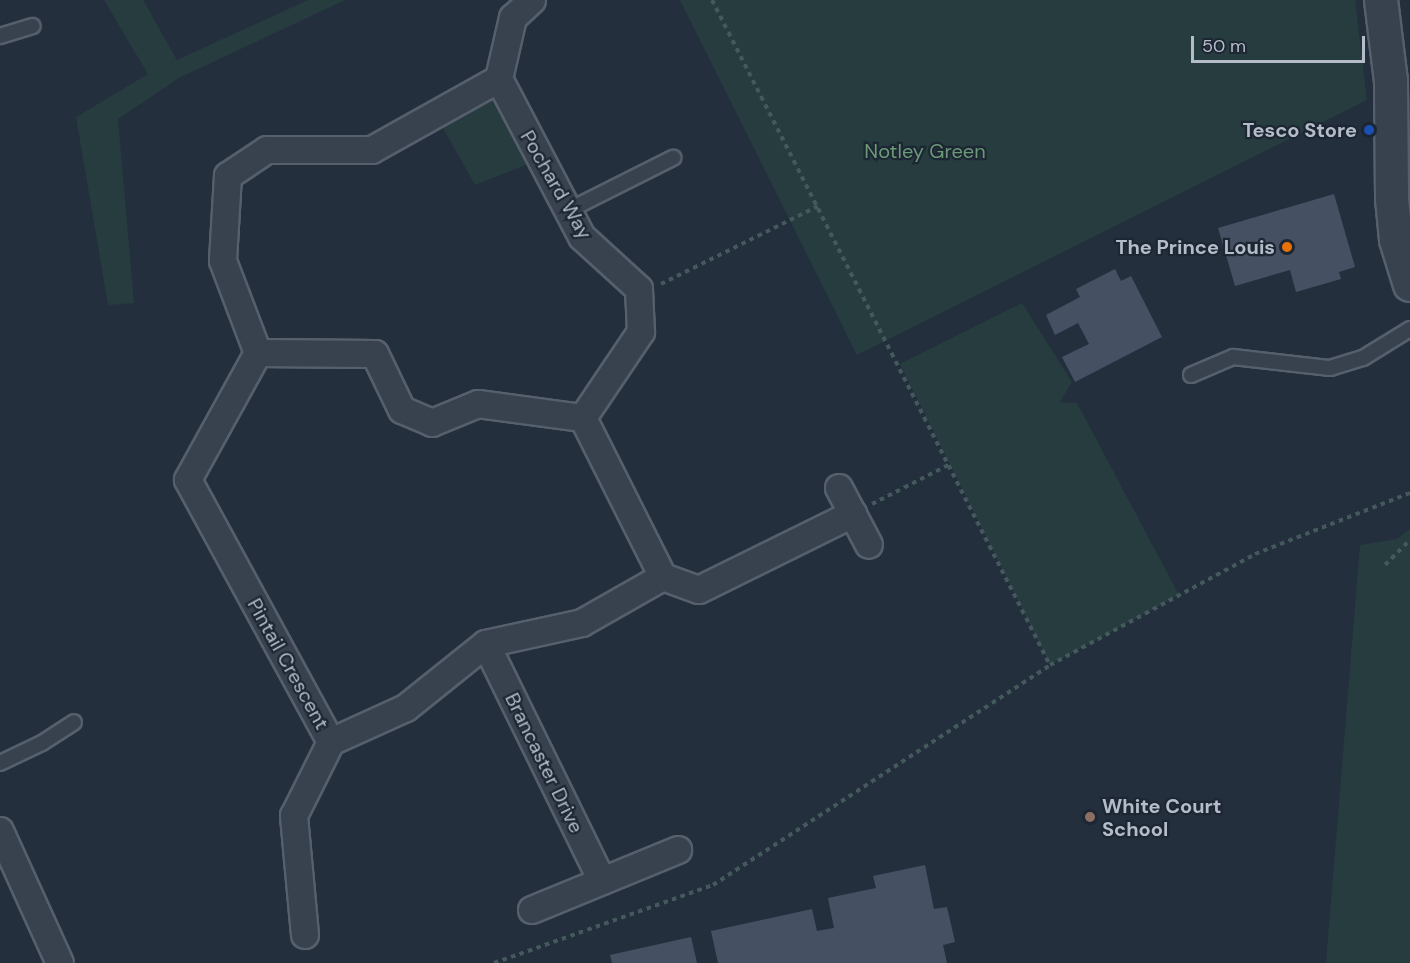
<!DOCTYPE html>
<html>
<head>
<meta charset="utf-8">
<style>
	body { margin:0 }
	#map { position:relative; width:1410px; height:963px; overflow:hidden; background:#242f3e; font-family:"DM Sans",sans-serif }
	div>[style] { position:absolute }
	.green>* { inset:0; background:#263c3f }
	.building>* { inset:0; background:#455162 }
	.path>* { height:4px; margin-top:-2px; transform-origin:0; background:repeating-linear-gradient(90deg,#44595c 0 4.5px,transparent 0 9px) }
	.roads { filter:drop-shadow(2px 0 #565f6c) drop-shadow(-2px 0 #565f6c) drop-shadow(0 2px #565f6c) drop-shadow(0 -2px #565f6c) }
	.service>* { height:14px; margin:-7px; padding:0 7px; transform-origin:7px; border-radius:7px; background:#38414e }
	.minor>* { height:26px; margin:-13px; padding:0 13px; transform-origin:13px; border-radius:13px; background:#38414e }
	.tertiary>* { height:32px; margin:-16px; padding:0 16px; transform-origin:16px; border-radius:16px; background:#38414e }
	.dots>* { width:16px; height:16px; translate:-50% -50%; box-sizing:border-box; border:3px solid #1d2633; border-radius:50% }
	span { translate:-50% -50%; white-space:nowrap; text-align:center; line-height:1.15; -webkit-text-stroke:4.5px #1d2633; paint-order:stroke }
	.poi-label { font-size:20px; color:#b4bcc9; font-weight:700 }
	.right { translate:-100% -50%; text-align:right }
	.left { translate:0 -50%; text-align:left }
	.park-label { font-size:20px; color:#6b9a76 }
	.street-label { font-size:20px; color:#b4bcc9 }
	.scale { position:absolute; left:1191px; top:36px; width:174px; height:27px; box-sizing:border-box; border:3px solid #b4bcc9; border-top:0; padding-left:8px; font-size:18px; line-height:21px; white-space:nowrap; color:#b4bcc9; -webkit-text-stroke:4px #1d2633; paint-order:stroke }
</style>
</head>
<body>
<div id="map">
	<div class="green">
		<div style="clip-path:polygon(104px 0,143px 0,177px 60px,308px 0,345px 0,179px 78px,118px 119px,134px 303px,108px 305px,76px 117px,148px 74px)"></div>
		<div style="clip-path:polygon(680px 0,1355px 0,1367px 100px,857px 355px)"></div>
		<div style="clip-path:polygon(499px 79px,538px 160px,475px 185px,435px 114px)"></div>
		<div style="clip-path:polygon(1022px 303px,1072px 382px,1060px 402px,1077px 403px,1179px 595px,1050px 665px,900px 364px)"></div>
		<div style="clip-path:polygon(1410px 529px,1410px 963px,1326px 963px,1360px 545px,1397px 539px)"></div>
	</div>
	<div class="building">
		<div style="clip-path:polygon(1334px 194px,1355px 267px,1339px 272px,1341px 279px,1296px 292px,1290px 270px,1235px 286px,1218px 228px)"></div>
		<div style="clip-path:polygon(1115px 269px,1121px 281px,1131px 276px,1162px 337px,1075px 382px,1062px 357px,1089px 344px,1078px 323px,1055px 335px,1046px 315px,1080px 297px,1076px 289px)"></div>
		<div style="clip-path:polygon(925px 865px,934px 909px,947px 907px,955px 942px,943px 945px,947px 963px,718px 963px,711px 931px,812px 909px,817px 931px,834px 928px,828px 898px,876px 888px,873px 876px)"></div>
		<div style="clip-path:polygon(691px 937px,697px 963px,612px 963px,610px 955px)"></div>
	</div>
	<div class="path">
		<div style="left:712px;top:0;width:746px;rotate:63.06deg"></div>
		<div style="left:661px;top:284px;width:175px;rotate:-26.4deg"></div>
		<div style="left:872px;top:504px;width:88px;rotate:-27.1deg"></div>
		<div style="left:1385px;top:565px;width:35px;rotate:-45deg"></div>
		<div style="left:494px;top:963px;width:232px;rotate:-19.6deg"></div>
		<div style="left:713px;top:885px;width:402px;rotate:-33.1deg"></div>
		<div style="left:1050px;top:665px;width:233px;rotate:-28.4deg"></div>
		<div style="left:1255px;top:554px;width:167px;rotate:-21.5deg"></div>
	</div>
	<div class="roads">
		<div class="service">
			<div style="left:0;top:36px;width:34px;rotate:-17deg"></div>
			<div style="left:567px;top:211px;width:119px;rotate:-26.6deg"></div>
			<div style="left:1191px;top:375px;width:46px;rotate:-23.2deg"></div>
			<div style="left:1233px;top:357px;width:98px;rotate:6.5deg"></div>
			<div style="left:1330px;top:368px;width:34px;rotate:-17deg"></div>
			<div style="left:1363px;top:358px;width:55px;rotate:-31.7deg"></div>
			<div style="left:0;top:763px;width:47px;rotate:-25.5deg"></div>
			<div style="left:42px;top:743px;width:38px;rotate:-33deg"></div>
		</div>
		<div class="minor">
			<div style="left:499px;top:79px;width:145px;rotate:150.8deg"></div>
			<div style="left:372px;top:150px;width:105px;rotate:180deg"></div>
			<div style="left:267px;top:150px;width:47px;rotate:146.3deg"></div>
			<div style="left:228px;top:176px;width:85px;rotate:93.4deg"></div>
			<div style="left:223px;top:261px;width:98px;rotate:69.2deg"></div>
			<div style="left:258px;top:353px;width:117px;rotate:0.5deg"></div>
			<div style="left:375px;top:354px;width:62px;rotate:64.3deg"></div>
			<div style="left:402px;top:410px;width:33px;rotate:23deg"></div>
			<div style="left:432px;top:423px;width:50px;rotate:-22.4deg"></div>
			<div style="left:478px;top:404px;width:106px;rotate:7.6deg"></div>
			<div style="left:583px;top:418px;width:104px;rotate:-56deg"></div>
			<div style="left:641px;top:332px;width:43px;rotate:-92.7deg"></div>
			<div style="left:639px;top:289px;width:77px;rotate:-137.6deg"></div>
			<div style="left:582px;top:237px;width:178px;rotate:-117.7deg"></div>
			<div style="left:499px;top:79px;width:63px;rotate:-77.1deg"></div>
			<div style="left:513px;top:18px;width:26px;rotate:-43deg"></div>
			<div style="left:258px;top:353px;width:145px;rotate:118.9deg"></div>
			<div style="left:188px;top:480px;width:298px;rotate:61.4deg"></div>
			<div style="left:331px;top:742px;width:82px;rotate:-24.4deg"></div>
			<div style="left:406px;top:708px;width:102px;rotate:-38.7deg"></div>
			<div style="left:486px;top:644px;width:98px;rotate:-12.3deg"></div>
			<div style="left:582px;top:623px;width:93px;rotate:-29.6deg"></div>
			<div style="left:663px;top:577px;width:178px;rotate:-116.7deg"></div>
			<div style="left:839px;top:488px;width:64px;rotate:62.2deg"></div>
			<div style="left:663px;top:577px;width:38px;rotate:20deg"></div>
			<div style="left:699px;top:590px;width:172px;rotate:-26.3deg"></div>
			<div style="left:486px;top:644px;width:264px;rotate:63.9deg"></div>
			<div style="left:0;top:831px;width:145px;rotate:65.6deg"></div>
			<div style="left:532px;top:910px;width:158px;rotate:-22.3deg"></div>
			<div style="left:305px;top:935px;width:120px;rotate:-95.3deg"></div>
			<div style="left:294px;top:816px;width:83px;rotate:-63.4deg"></div>
		</div>
		<div class="tertiary">
			<div style="left:1381px;top:0;width:82px;rotate:83deg"></div>
			<div style="left:1391px;top:81px;width:118px;rotate:89.5deg"></div>
			<div style="left:1392px;top:199px;width:41px;rotate:84.4deg"></div>
			<div style="left:1396px;top:240px;width:47px;rotate:72.7deg"></div>
		</div>
	</div>
	<div class="dots">
		<div style="left:1369px;top:130px;background:#1a4fb4"></div>
		<div style="left:1287px;top:247px;background:#e8710a"></div>
		<div style="left:1090px;top:817px;background:#8d6e63"></div>
	</div>
	<div class="poi-label">
		<span class="right" style="left:1357px;top:130px">Tesco Store</span>
		<span class="right" style="left:1275px;top:247px">The Prince Louis</span>
		<span class="left" style="left:1102px;top:818px">White Court<br>School</span>
	</div>
	<div class="park-label">
		<span style="left:925px;top:151px">Notley Green</span>
	</div>
	<div class="street-label">
		<span style="left:556px;top:185px;rotate:60deg">Pochard Way</span>
		<span style="left:288px;top:664px;rotate:61deg">Pintail Crescent</span>
		<span style="left:544px;top:763px;rotate:64deg">Brancaster Drive</span>
	</div>
	<div class="scale">50 m</div>
</div>
</body>
</html>
